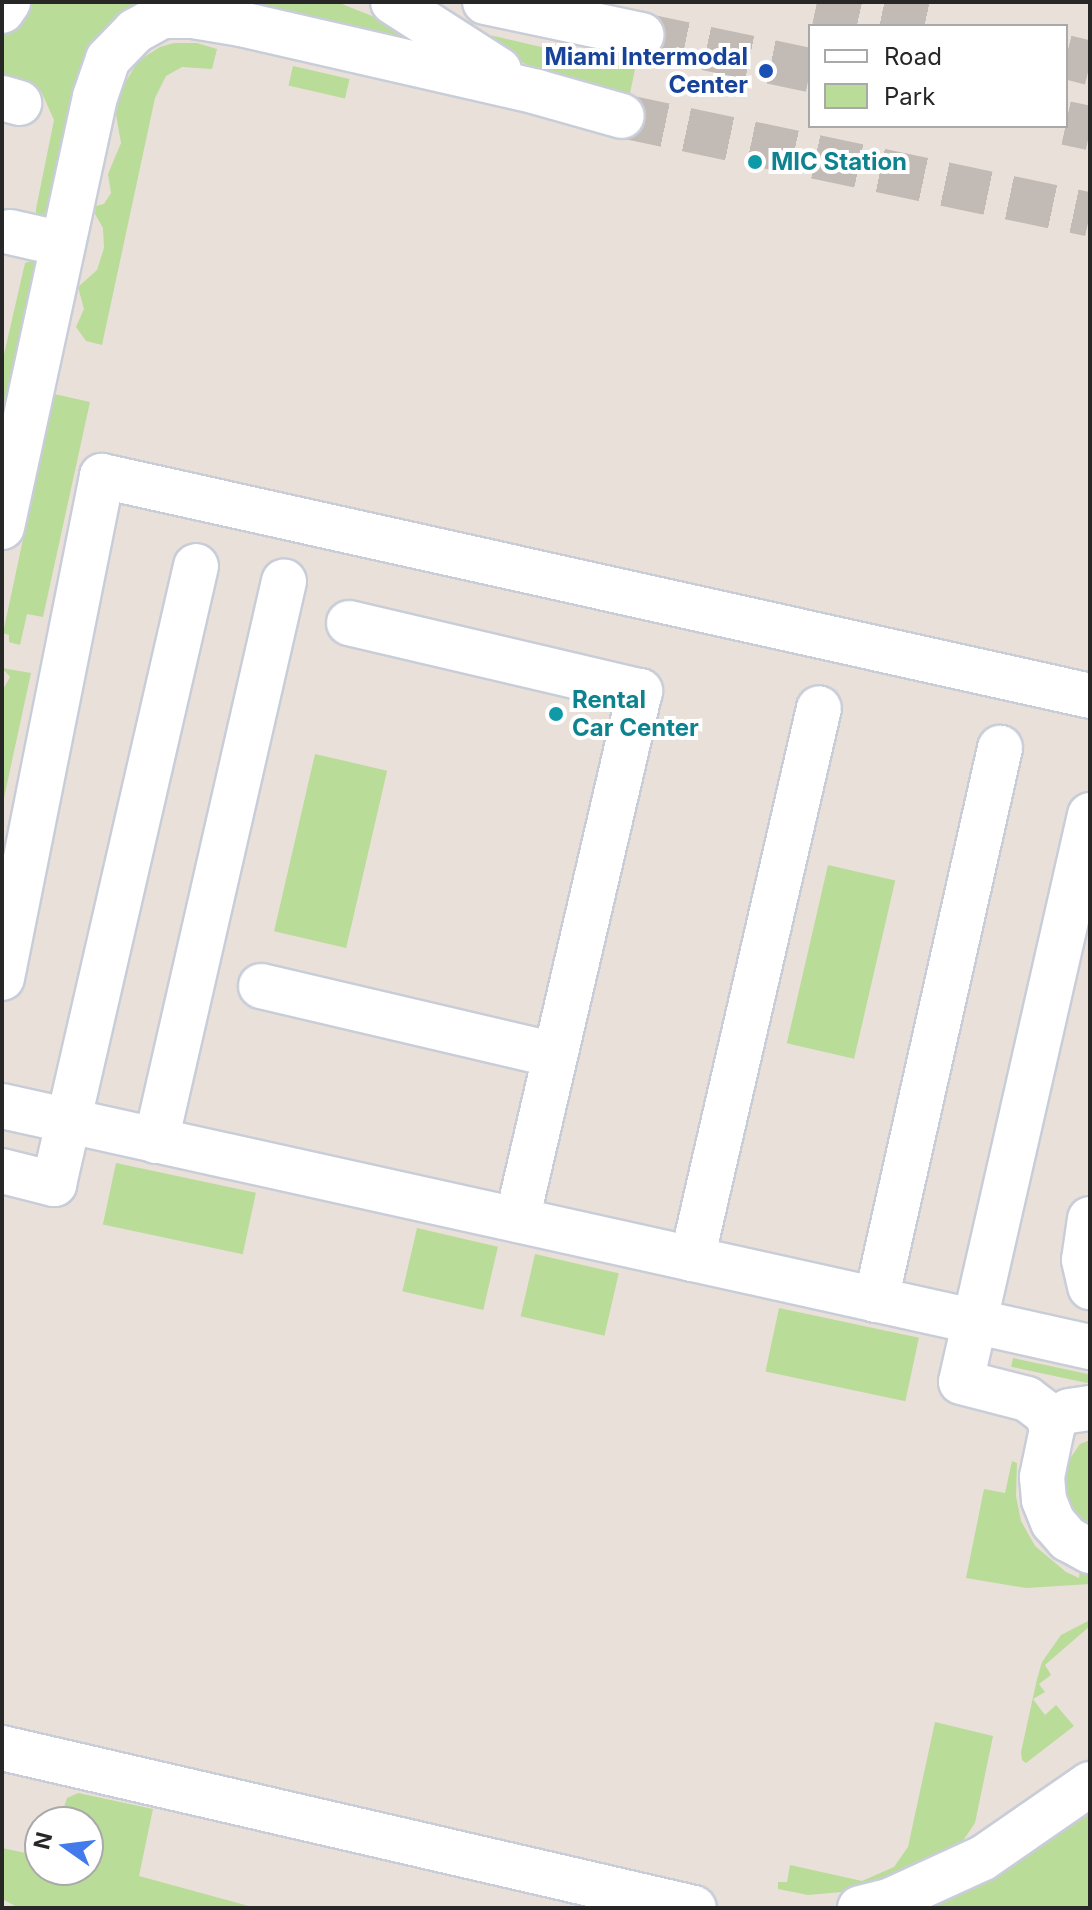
<!DOCTYPE html>
<html>
<head>
<meta charset="utf-8">
<style>
	body { margin:0 }
	#map { position:relative; width:1092px; height:1910px; overflow:hidden; background:#e9e0d9; font-family:Inter,sans-serif }
	div>[style] { position:absolute }
	.green>* { inset:0; background:#b9dc99; transform-origin:0 0 }
	.minor-tunnel>* { height:44px; margin-top:-22px; transform-origin:0; background:repeating-linear-gradient(90deg,#c2bbb5 0 44px,transparent 0 66px) }
	.roads { filter:drop-shadow(2px 0 #c8cdd8) drop-shadow(-2px 0 #c8cdd8) drop-shadow(0 2px #c8cdd8) drop-shadow(0 -2px #c8cdd8) }
	.minor>* { height:44px; margin:-22px; padding:0 22px; transform-origin:22px; border-radius:22px; background:#fff }
	.dots>* { width:22px; height:22px; translate:-50% -50%; box-sizing:border-box; border:4px solid #fff; border-radius:50% }
	span { translate:-50% -50%; white-space:nowrap; text-align:center; line-height:1.15; -webkit-text-stroke:8px #fff; paint-order:stroke }
	.transit-label { font-size:24px; color:#164399; font-weight:700 }
	.right { translate:-100% -50%; text-align:right }
	.culture-label { font-size:24px; color:#0d838f; font-weight:700 }
	.left { translate:0 -50%; text-align:left }
	.frame { position:absolute; inset:0; border:4px solid #272727; pointer-events:none }
	.legend { position:absolute; left:808px; top:24px; width:260px; height:104px; box-sizing:border-box; background:#fff; border:2px solid #a9a9a9; margin:0; padding:10px 14px; list-style:none; font-size:24px; color:#272727 }
	.legend li { display:flex; align-items:center; gap:16px; height:40px }
	.legend b { width:40px; border:2px solid #a9a9a9 }
	.north { position:absolute; left:24px; top:1806px; width:80px; height:80px; box-sizing:border-box; background:#fff; border:2px solid #a9a9a9; border-radius:50%; rotate:284deg; font-size:22px; font-weight:700; line-height:32px; text-align:center; color:#272727 }
	.north::after { content:''; display:block; margin:auto; width:28px; height:36px; background:#437bec; clip-path:polygon(50% 0,100% 100%,50% 72%,0 100%) }
</style>
</head>
<body>
<div id="map">
	<div class="green">
		<div style="clip-path:polygon(2px 2px,166px 2px,159px 4px,48px 218px,36px 218px,36px 209px,54px 120px,41px 91px,24px 80px,2px 74px)"></div>
		<div style="clip-path:polygon(202px 2px,337px 2px,387px 22px,423px 44px)"></div>
		<div style="clip-path:polygon(481px 33px,635px 69px,629px 98px,579px 86px,532px 67px,506px 55px)"></div>
		<div style="clip-path:polygon(174px 43px,197px 43px,217px 49px,212px 69px,182px 67px,166px 76px,155px 98px,102px 345px,86px 341px,76px 327px,84px 309px,78px 287px,97px 270px,104px 248px,103px 228px,95px 214px,96px 206px,104px 204px,111px 193px,108px 174px,121px 143px,116px 115px,122px 88px,138px 61px,160px 47px)"></div>
		<div style="left:293px;top:66px;width:58px;height:20px;rotate:13deg"></div>
		<div style="clip-path:polygon(33px 260px,39px 265px,2px 437px,2px 363px,25px 263px)"></div>
		<div style="clip-path:polygon(54px 394px,90px 402px,43px 617px,27px 614px,20px 645px,9px 642px,9px 635px,3px 633px)"></div>
		<div style="clip-path:polygon(2px 668px,31px 673px,2px 807px,2px 691px,10px 677px)"></div>
		<div style="left:315px;top:754px;width:74px;height:182px;rotate:13deg"></div>
		<div style="left:828px;top:865px;width:69px;height:183px;rotate:13deg"></div>
		<div style="left:116px;top:1163px;width:143px;height:63px;rotate:12deg"></div>
		<div style="left:417px;top:1228px;width:83px;height:65px;rotate:13deg"></div>
		<div style="left:535px;top:1254px;width:86px;height:64px;rotate:13deg"></div>
		<div style="left:779px;top:1308px;width:143px;height:65px;rotate:12deg"></div>
		<div style="left:1013px;top:1358px;width:79px;height:9px;rotate:12deg"></div>
		<div style="clip-path:polygon(1090px 1440px,1090px 1532px,1071px 1512px,1063px 1490px,1067px 1463px,1080px 1444px)"></div>
		<div style="clip-path:polygon(1012px 1461px,1017px 1463px,1016px 1496px,1021px 1521px,1035px 1546px,1066px 1572px,1079px 1578px,1080px 1570px,1090px 1573px,1090px 1584px,1026px 1588px,966px 1578px,984px 1489px,1005px 1493px)"></div>
		<div style="clip-path:polygon(1090px 1620px,1090px 1626px,1045px 1665px,1051px 1675px,1039px 1684px,1045px 1692px,1033px 1699px,1045px 1715px,1056px 1705px,1074px 1726px,1026px 1763px,1022px 1760px,1021px 1752px,1037px 1679px,1042px 1662px,1061px 1635px)"></div>
		<div style="clip-path:polygon(935px 1722px,993px 1736px,975px 1823px,958px 1848px,901px 1874px,853px 1891px,808px 1895px,778px 1889px,778px 1882px,787px 1882px,790px 1865px,862px 1881px,894px 1867px,908px 1847px)"></div>
		<div style="clip-path:polygon(78px 1793px,153px 1809px,139px 1876px,256px 1908px,19px 1908px,2px 1899px,2px 1848px,40px 1856px,40px 1870px,88px 1870px,88px 1822px,59px 1822px,67px 1798px)"></div>
		<div style="clip-path:polygon(1090px 1805px,1090px 1908px,897px 1908px)"></div>
	</div>
	<div class="minor-tunnel">
		<div style="left:817px;top:2px;width:111px;rotate:12.5deg"></div>
		<div style="left:642px;top:35px;width:172px;rotate:11.8deg"></div>
		<div style="left:1066px;top:57px;width:25px;rotate:14deg"></div>
		<div style="left:622px;top:116px;width:478px;rotate:11.9deg"></div>
		<div style="left:1066px;top:123px;width:25px;rotate:12deg"></div>
	</div>
	<div class="roads">
		<div class="minor">
			<div style="left:393px;top:2px;width:126px;rotate:32.7deg"></div>
			<div style="left:485px;top:2px;width:160px;rotate:11.9deg"></div>
			<div style="left:2px;top:11px;width:11px;rotate:-56deg"></div>
			<div style="left:2px;top:98px;width:18px;rotate:16deg"></div>
			<div style="left:10px;top:232px;width:54px;rotate:12.8deg"></div>
			<div style="left:2px;top:527px;width:440px;rotate:-77.8deg"></div>
			<div style="left:95px;top:97px;width:40px;rotate:-71.1deg"></div>
			<div style="left:108px;top:59px;width:39px;rotate:-46deg"></div>
			<div style="left:135px;top:31px;width:31px;rotate:-29deg"></div>
			<div style="left:162px;top:16px;width:31px"></div>
			<div style="left:193px;top:16px;width:49px;rotate:9.5deg"></div>
			<div style="left:241px;top:24px;width:304px;rotate:12.9deg"></div>
			<div style="left:537px;top:92px;width:88px;rotate:15.8deg"></div>
			<div style="left:349px;top:623px;width:299px;rotate:13.2deg"></div>
			<div style="left:640px;top:691px;width:543px;rotate:103.09deg"></div>
			<div style="left:1090px;top:815px;width:581px;rotate:102.82deg"></div>
			<div style="left:961px;top:1382px;width:68px;rotate:14.4deg"></div>
			<div style="left:1027px;top:1399px;width:25px;rotate:37deg"></div>
			<div style="left:1047px;top:1414px;width:16px;rotate:72deg"></div>
			<div style="left:1052px;top:1429px;width:49px;rotate:101.8deg"></div>
			<div style="left:1042px;top:1477px;width:23px;rotate:85deg"></div>
			<div style="left:1044px;top:1500px;width:24px;rotate:68deg"></div>
			<div style="left:1053px;top:1522px;width:23px;rotate:49deg"></div>
			<div style="left:1068px;top:1539px;width:25px;rotate:29deg"></div>
			<div style="left:2px;top:978px;width:512px;rotate:-78.73deg"></div>
			<div style="left:102px;top:476px;width:1012px;rotate:12.55deg"></div>
			<div style="left:261px;top:986px;width:302px;rotate:13.2deg"></div>
			<div style="left:2px;top:1106px;width:1114px;rotate:12.49deg"></div>
			<div style="left:156px;top:1141px;width:574px;rotate:-77.12deg"></div>
			<div style="left:2px;top:1171px;width:54px;rotate:14deg"></div>
			<div style="left:54px;top:1184px;width:634px;rotate:-77.06deg"></div>
			<div style="left:1090px;top:1219px;width:41px;rotate:98.3deg"></div>
			<div style="left:1084px;top:1260px;width:28px;rotate:77deg"></div>
			<div style="left:692px;top:1259px;width:565px;rotate:-77.02deg"></div>
			<div style="left:876px;top:1300px;width:566px;rotate:-77.34deg"></div>
			<div style="left:1069px;top:1411px;width:21px;rotate:-8deg"></div>
			<div style="left:2px;top:1748px;width:710px;rotate:13.02deg"></div>
			<div style="left:860px;top:1908px;width:30px;rotate:-14deg"></div>
			<div style="left:889px;top:1901px;width:103px;rotate:-24.6deg"></div>
			<div style="left:983px;top:1858px;width:130px;rotate:-34.7deg"></div>
		</div>
	</div>
	<div class="dots">
		<div style="left:766px;top:71px;background:#1a4fb4"></div>
		<div style="left:755px;top:162px;background:#0f9aa8"></div>
		<div style="left:556px;top:714px;background:#0f9aa8"></div>
	</div>
	<div class="transit-label">
		<span class="right" style="left:748px;top:71px">Miami Intermodal<br>Center</span>
	</div>
	<div class="culture-label">
		<span class="left" style="left:771px;top:162px">MIC Station</span>
		<span class="left" style="left:572px;top:714px">Rental<br>Car Center</span>
	</div>
	<div class="frame"></div>
	<ul class="legend">
	<li><b style="height:10px;background:#fff"></b>Road</li>
	<li><b style="height:22px;background:#b9dc99"></b>Park</li>
	</ul>
	<div class="north">N</div>
</div>
</body>
</html>
